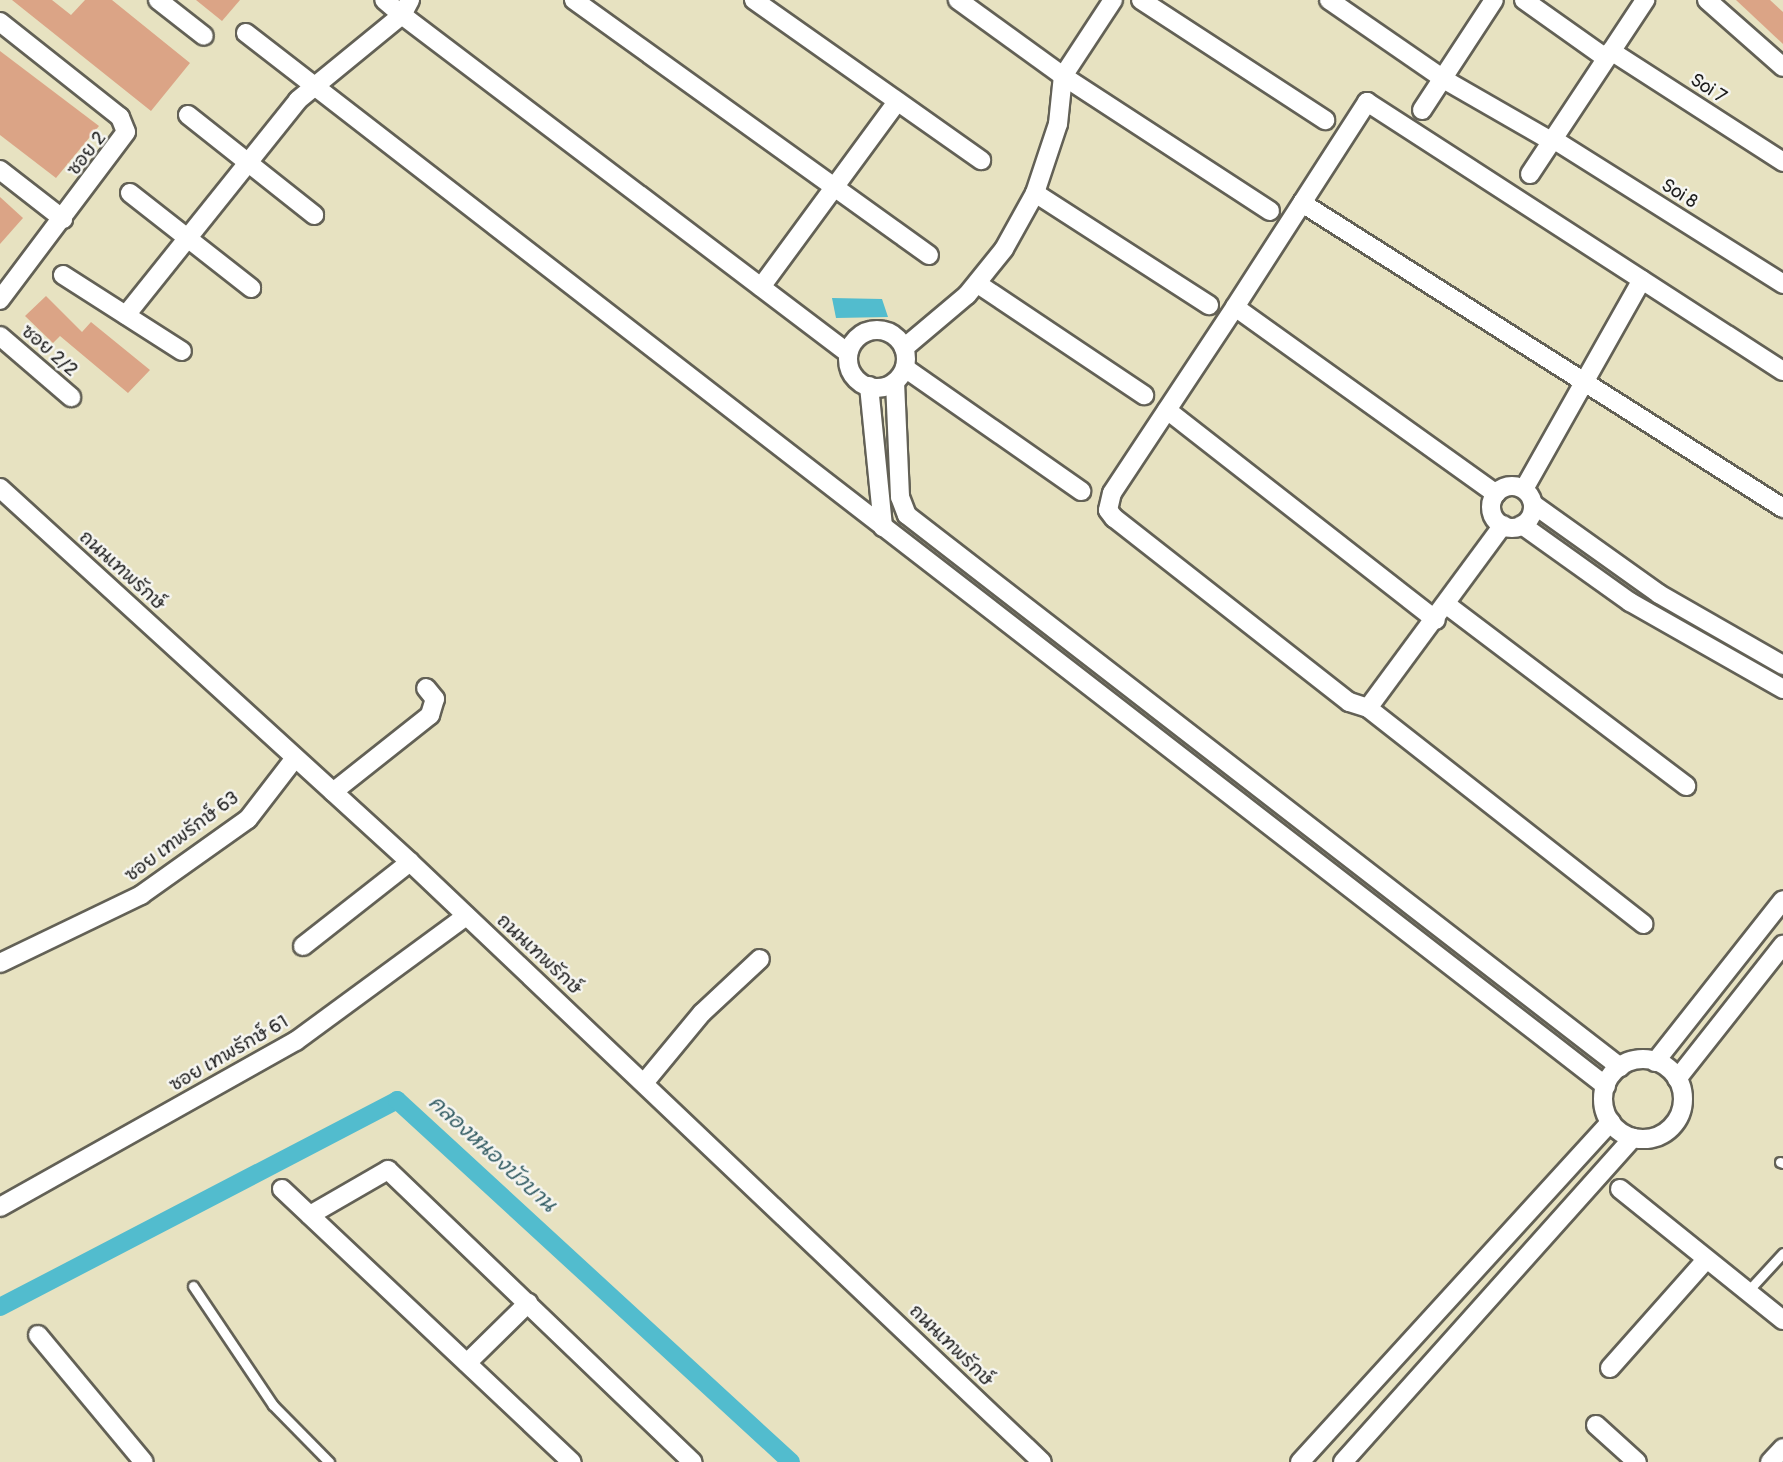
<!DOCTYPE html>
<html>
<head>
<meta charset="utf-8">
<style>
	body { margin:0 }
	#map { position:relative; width:1783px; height:1462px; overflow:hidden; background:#e7e2c1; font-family:Pangolin,"Playpen Sans Thai",sans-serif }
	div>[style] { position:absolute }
	.water>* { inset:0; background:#52bcce }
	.canal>* { height:18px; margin:-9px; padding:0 9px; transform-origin:9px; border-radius:9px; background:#52bcce }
	.building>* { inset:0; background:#dba486 }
	.roads { filter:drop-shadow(2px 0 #636156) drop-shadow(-2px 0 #636156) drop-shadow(0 2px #636156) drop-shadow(0 -2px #636156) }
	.lane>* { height:9px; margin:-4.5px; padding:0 4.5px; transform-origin:4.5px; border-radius:4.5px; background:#fff }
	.street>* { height:18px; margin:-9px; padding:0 9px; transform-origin:9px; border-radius:9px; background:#fff }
	.street>.ring { margin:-9px; padding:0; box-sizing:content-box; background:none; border:18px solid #fff; border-radius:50% }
	span { translate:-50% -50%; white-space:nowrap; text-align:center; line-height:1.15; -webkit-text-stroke:5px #f6f6f2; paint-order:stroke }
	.street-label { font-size:19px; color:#1c1c1c }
	.water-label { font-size:21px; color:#325c63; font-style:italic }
</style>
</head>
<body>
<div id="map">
	<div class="water">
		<div style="clip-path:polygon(832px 298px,882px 299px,888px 317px,836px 318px)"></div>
	</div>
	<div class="canal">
		<div style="left:0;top:1307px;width:448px;rotate:-27.5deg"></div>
		<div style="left:397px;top:1100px;width:535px;rotate:42.58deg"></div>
	</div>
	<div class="building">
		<div style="clip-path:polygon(12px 0,52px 0,71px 15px,85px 0,112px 0,190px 63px,151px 111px)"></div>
		<div style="clip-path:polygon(196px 0,240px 0,222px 21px)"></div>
		<div style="clip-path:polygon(1736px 0,1770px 0,1783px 12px,1783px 44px)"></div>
		<div style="clip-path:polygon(0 51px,99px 126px,56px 178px,0 135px)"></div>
		<div style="clip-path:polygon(0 197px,23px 218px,0 244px)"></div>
		<div style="clip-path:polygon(46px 296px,82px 332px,91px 322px,150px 370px,128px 393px,60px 336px,53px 343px,25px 316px)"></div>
	</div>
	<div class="roads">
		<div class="lane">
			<div style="left:1780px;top:1162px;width:3px;rotate:18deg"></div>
			<div style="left:193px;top:1286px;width:143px;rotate:56.1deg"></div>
			<div style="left:273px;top:1405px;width:80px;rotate:45.5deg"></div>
			<div style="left:1747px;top:1292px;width:53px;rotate:-47.3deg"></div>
		</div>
		<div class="street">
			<div style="left:158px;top:0;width:58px;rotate:38deg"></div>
			<div style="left:410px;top:0;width:17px;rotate:118deg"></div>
			<div style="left:402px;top:15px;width:560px;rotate:37.16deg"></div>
			<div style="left:574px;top:0;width:437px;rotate:35.7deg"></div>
			<div style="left:754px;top:0;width:278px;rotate:35.2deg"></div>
			<div style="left:1113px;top:0;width:91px;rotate:123.3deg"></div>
			<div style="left:1063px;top:76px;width:247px;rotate:33.1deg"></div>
			<div style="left:1141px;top:0;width:220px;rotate:33.1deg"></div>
			<div style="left:1329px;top:0;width:141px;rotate:34.6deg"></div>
			<div style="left:1445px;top:80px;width:125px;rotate:29.9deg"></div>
			<div style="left:1524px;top:0;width:100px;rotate:35.3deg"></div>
			<div style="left:1707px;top:0;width:101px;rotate:41.4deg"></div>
			<div style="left:0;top:22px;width:153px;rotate:38.4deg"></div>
			<div style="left:120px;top:117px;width:16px;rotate:68deg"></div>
			<div style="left:126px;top:132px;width:210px;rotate:126.9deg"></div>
			<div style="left:246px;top:33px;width:1720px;rotate:37.75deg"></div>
			<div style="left:1611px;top:51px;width:205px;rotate:32.8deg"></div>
			<div style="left:1422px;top:110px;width:131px;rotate:-56.8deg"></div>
			<div style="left:188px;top:115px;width:161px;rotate:38.4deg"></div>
			<div style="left:1553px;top:139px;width:272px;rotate:32.2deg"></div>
			<div style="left:0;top:170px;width:80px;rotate:37.9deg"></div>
			<div style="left:1530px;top:174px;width:209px;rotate:-56.5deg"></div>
			<div style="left:130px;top:193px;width:154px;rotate:38.1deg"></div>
			<div style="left:1035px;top:193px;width:207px;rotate:32.8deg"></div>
			<div style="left:1302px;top:203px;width:570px;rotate:32.38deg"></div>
			<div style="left:63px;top:275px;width:141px;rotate:32.6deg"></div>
			<div style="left:978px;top:284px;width:200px;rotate:33.8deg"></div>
			<div style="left:761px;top:287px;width:230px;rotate:-53.7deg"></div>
			<div style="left:1235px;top:307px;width:244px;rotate:-57.2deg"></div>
			<div style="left:1367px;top:102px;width:495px;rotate:32.9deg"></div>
			<div style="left:126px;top:315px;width:275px;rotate:-51.3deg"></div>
			<div style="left:298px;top:100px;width:134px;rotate:-39.3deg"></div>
			<div style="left:402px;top:15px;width:23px;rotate:-140deg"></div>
			<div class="ring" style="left:848px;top:330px;width:40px;height:40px"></div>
			<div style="left:0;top:336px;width:94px;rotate:40.7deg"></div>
			<div style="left:904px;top:348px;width:82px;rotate:-40.1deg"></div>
			<div style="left:967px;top:295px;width:59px;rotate:-51.2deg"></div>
			<div style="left:1004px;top:249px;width:64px;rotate:-61deg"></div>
			<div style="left:1035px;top:193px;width:73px;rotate:-71.6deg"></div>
			<div style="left:1058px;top:124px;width:48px;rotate:-84.1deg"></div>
			<div style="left:1063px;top:76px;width:130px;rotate:-144.1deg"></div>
			<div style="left:905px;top:368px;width:215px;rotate:34.9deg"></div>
			<div style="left:895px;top:382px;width:115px;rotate:87.5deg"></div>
			<div style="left:900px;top:497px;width:19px;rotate:69deg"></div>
			<div style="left:907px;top:515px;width:902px;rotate:37.75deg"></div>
			<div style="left:869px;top:386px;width:142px;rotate:84.3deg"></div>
			<div style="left:1167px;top:410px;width:341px;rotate:38deg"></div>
			<div class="ring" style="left:1491px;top:486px;width:24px;height:24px"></div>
			<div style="left:0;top:488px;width:555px;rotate:42.37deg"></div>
			<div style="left:410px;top:862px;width:871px;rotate:43.51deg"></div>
			<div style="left:1524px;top:489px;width:240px;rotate:-60.6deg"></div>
			<div style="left:1533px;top:504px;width:155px;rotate:35.5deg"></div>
			<div style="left:1659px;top:594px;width:143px;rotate:29.8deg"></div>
			<div style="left:1503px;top:525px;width:227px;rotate:126.4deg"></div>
			<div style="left:1368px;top:708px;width:350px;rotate:38.1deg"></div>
			<div style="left:1522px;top:525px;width:133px;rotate:35.5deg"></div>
			<div style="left:1630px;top:602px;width:176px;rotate:29.6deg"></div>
			<div style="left:1447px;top:605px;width:300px;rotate:37.1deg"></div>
			<div style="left:1368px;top:708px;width:20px;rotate:-162deg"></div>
			<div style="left:1349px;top:702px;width:298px;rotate:-141.9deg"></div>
			<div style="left:1114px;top:518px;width:10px;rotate:-127deg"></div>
			<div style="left:1108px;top:510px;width:17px;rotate:-77deg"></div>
			<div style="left:1112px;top:493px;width:223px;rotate:-56.5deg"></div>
			<div style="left:1235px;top:307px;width:321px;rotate:35.6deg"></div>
			<div style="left:333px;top:792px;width:124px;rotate:-38.4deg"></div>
			<div style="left:430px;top:715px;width:17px;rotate:-73deg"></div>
			<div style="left:435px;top:699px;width:14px;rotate:-129deg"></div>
			<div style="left:303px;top:946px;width:136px;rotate:-38.1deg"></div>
			<div style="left:0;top:963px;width:157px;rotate:-25.7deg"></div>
			<div style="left:141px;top:895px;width:131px;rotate:-35.4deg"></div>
			<div style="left:248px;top:819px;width:77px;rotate:-52.4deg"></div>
			<div class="ring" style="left:1603px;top:1059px;width:62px;height:62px"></div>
			<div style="left:1655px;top:1062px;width:206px;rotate:-51.7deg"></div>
			<div style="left:1677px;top:1079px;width:171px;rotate:-51.7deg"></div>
			<div style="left:644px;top:1083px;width:91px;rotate:-50.4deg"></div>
			<div style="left:702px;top:1013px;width:79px;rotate:-43deg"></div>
			<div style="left:282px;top:1189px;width:398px;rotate:43.3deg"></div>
			<div style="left:1620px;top:1189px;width:209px;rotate:38.8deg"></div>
			<div style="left:0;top:1207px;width:339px;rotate:-29.3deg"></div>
			<div style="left:296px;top:1041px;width:211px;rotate:-36.3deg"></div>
			<div style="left:310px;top:1215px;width:90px;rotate:-30deg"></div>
			<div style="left:388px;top:1170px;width:422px;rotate:43.8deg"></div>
			<div style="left:38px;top:1335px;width:165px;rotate:50.2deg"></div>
			<div style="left:467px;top:1363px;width:86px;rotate:-44.5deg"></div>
			<div style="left:1610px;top:1368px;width:142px;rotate:-48.4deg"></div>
			<div style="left:1596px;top:1425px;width:55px;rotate:42.1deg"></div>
			<div style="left:1300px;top:1462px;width:461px;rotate:-47.6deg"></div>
			<div style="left:1343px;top:1462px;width:435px;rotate:-48.2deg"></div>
			<div style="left:1770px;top:1462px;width:19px;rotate:-47deg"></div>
		</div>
	</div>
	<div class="street-label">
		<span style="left:1708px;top:89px;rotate:33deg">Soi 7</span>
		<span style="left:87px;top:154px;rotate:-52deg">ซอย 2</span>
		<span style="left:1679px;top:194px;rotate:32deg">Soi 8</span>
		<span style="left:49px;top:351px;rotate:41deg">ซอย 2/2</span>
		<span style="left:122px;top:571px;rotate:42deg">ถนนเทพรักษ์</span>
		<span style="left:182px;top:837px;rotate:-37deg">ซอย เทพรักษ์ 63</span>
		<span style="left:539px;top:955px;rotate:43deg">ถนนเทพรักษ์</span>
		<span style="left:229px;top:1054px;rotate:-30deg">ซอย เทพรักษ์ 61</span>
		<span style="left:951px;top:1346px;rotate:44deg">ถนนเทพรักษ์</span>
	</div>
	<div class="water-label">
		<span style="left:492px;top:1154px;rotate:42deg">คลองหนองบัวบาน</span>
	</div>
</div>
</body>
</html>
